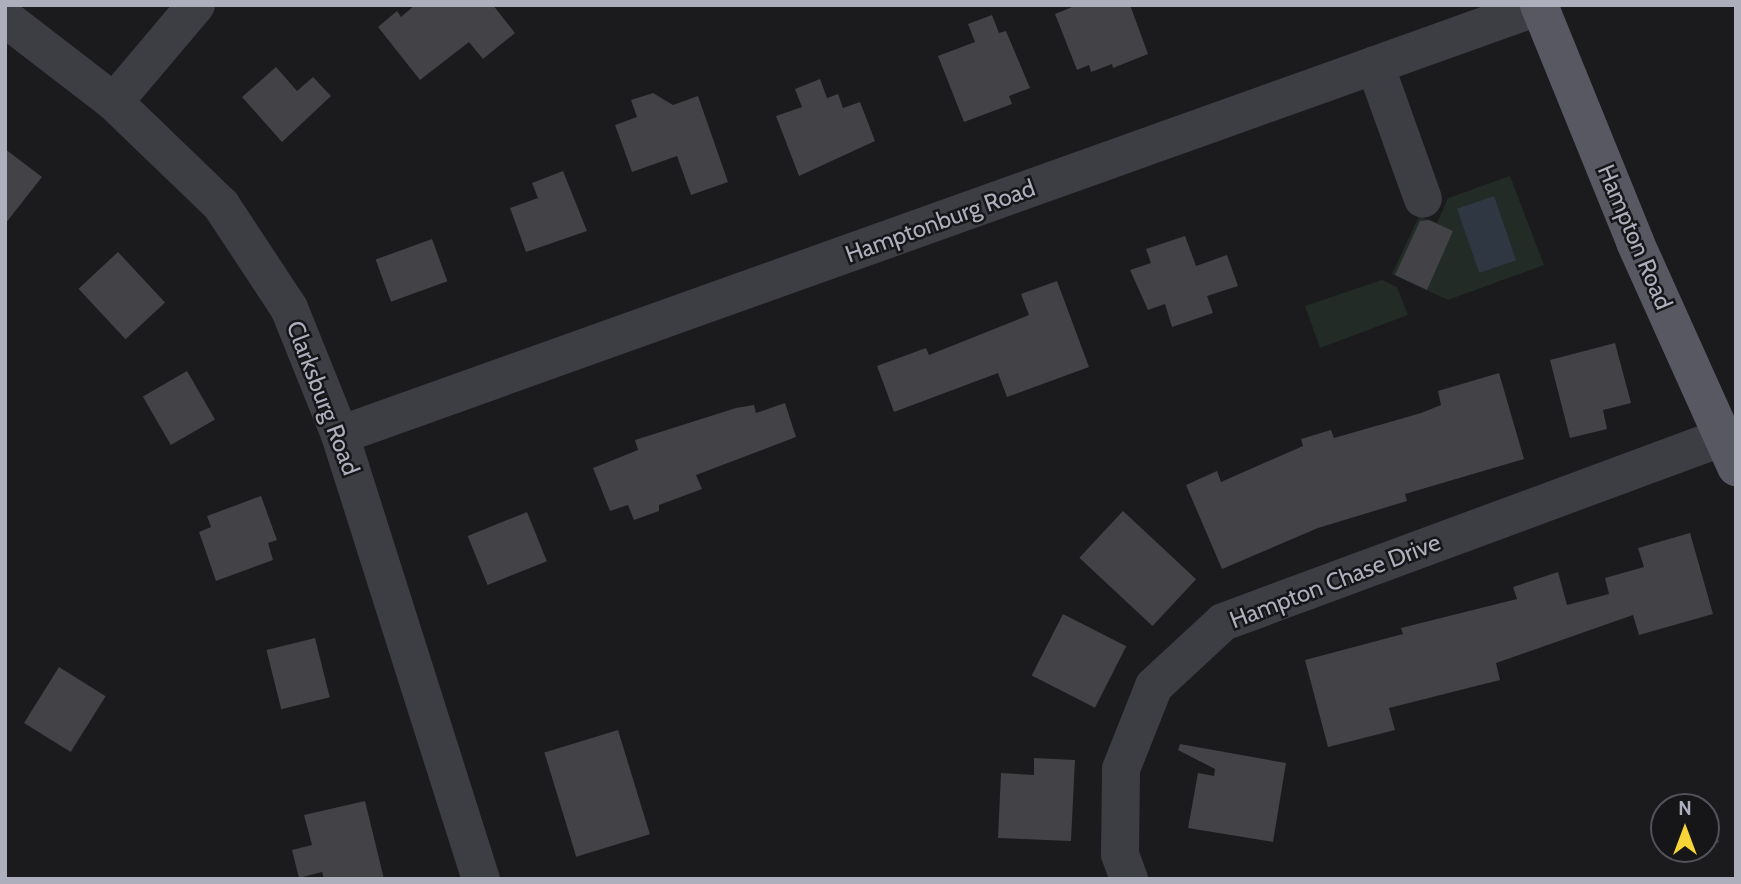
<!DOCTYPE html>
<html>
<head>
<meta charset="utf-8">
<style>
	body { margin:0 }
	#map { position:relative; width:1741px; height:884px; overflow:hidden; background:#1b1a1d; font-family:Cabin,sans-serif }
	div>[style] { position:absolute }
	.green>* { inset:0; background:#222b25 }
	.water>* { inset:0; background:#2f3742; transform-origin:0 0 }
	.building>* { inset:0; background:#424247; transform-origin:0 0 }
	.minor>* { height:38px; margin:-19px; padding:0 19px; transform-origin:19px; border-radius:19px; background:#3d3d44 }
	.major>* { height:38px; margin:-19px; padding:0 19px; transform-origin:19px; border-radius:19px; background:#575861 }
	span { translate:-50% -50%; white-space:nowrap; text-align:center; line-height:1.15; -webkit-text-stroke:5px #161518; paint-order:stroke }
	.street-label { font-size:24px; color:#adafbd }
	.frame { position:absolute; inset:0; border:7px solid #adafbd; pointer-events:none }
	.north { position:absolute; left:1650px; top:793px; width:70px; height:70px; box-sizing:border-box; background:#161518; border:2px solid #52535a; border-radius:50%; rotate:0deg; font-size:19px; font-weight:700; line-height:28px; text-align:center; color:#adafbd }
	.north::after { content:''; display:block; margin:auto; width:24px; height:32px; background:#f7d538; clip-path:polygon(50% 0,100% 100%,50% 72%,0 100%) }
</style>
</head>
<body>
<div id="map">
	<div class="green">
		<div style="clip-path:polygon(1510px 176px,1544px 265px,1448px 300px,1392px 274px,1419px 216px,1437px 223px,1448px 198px)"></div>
		<div style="clip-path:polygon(1382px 280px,1397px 287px,1408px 315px,1320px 348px,1305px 306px)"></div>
	</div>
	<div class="water">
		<div style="left:1494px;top:196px;width:68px;height:39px;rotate:71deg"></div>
	</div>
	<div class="building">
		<div style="clip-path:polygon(415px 5px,493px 5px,515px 33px,483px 59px,469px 42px,420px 80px,378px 27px,397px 11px,401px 17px)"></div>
		<div style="clip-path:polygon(1077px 5px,1130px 5px,1148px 54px,1113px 68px,1112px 64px,1091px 72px,1089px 65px,1077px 70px,1055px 14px)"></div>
		<div style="clip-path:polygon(992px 15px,999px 33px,1006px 31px,1030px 88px,1009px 96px,1012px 104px,964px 122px,938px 56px,975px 42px,968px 24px)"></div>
		<div style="clip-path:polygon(276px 67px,297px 91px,313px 77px,331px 96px,282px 142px,242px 97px)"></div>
		<div style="clip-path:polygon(820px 79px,827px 98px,838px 94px,843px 108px,860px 102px,875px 141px,799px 176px,776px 116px,802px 107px,795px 89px)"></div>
		<div style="clip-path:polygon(653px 93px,673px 105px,698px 96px,728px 182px,691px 195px,677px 156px,632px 172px,615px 125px,637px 117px,631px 100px)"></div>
		<div style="clip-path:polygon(5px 149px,42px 177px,5px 224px)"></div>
		<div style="clip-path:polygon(563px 171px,587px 231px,526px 252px,510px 208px,538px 198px,532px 183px)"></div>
		<div style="clip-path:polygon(1429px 220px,1453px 231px,1427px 290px,1395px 275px,1420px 221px)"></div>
		<div style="clip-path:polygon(1185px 236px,1196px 266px,1227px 255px,1238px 286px,1207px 296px,1213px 313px,1172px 327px,1165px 304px,1148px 310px,1130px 270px,1151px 263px,1146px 249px)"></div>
		<div style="left:432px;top:239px;width:45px;height:60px;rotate:70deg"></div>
		<div style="left:118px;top:252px;width:69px;height:54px;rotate:47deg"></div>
		<div style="clip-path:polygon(1057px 281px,1089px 367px,1007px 397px,998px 373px,894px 412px,877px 366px,926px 348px,929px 355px,1029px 315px,1021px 294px)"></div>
		<div style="clip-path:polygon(1615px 343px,1631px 403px,1603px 410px,1607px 429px,1570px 438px,1550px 360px)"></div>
		<div style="left:187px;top:371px;width:56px;height:51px;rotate:60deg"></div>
		<div style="clip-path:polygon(1499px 373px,1524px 459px,1405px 494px,1407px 501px,1318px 528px,1222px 569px,1186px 485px,1217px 471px,1221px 482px,1303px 446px,1301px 439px,1331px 430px,1334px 438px,1421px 413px,1441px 405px,1438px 391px)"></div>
		<div style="clip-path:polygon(785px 403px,796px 437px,696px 475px,702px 489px,659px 505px,659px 511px,634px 520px,628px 505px,610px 511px,593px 468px,638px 450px,635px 440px,736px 408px,754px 405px,756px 413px)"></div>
		<div style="clip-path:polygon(261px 496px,277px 540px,268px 543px,273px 560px,216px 581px,199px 532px,211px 527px,207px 516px)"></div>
		<div style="left:1123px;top:511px;width:100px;height:64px;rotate:43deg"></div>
		<div style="left:527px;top:512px;width:53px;height:64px;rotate:68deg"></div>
		<div style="clip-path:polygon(1690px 533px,1713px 614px,1639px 635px,1633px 615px,1496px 663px,1500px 680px,1389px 708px,1395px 730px,1328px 747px,1305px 660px,1403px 634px,1401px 628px,1517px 599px,1513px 587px,1558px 572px,1567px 605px,1609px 594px,1605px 578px,1644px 567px,1638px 548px)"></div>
		<div style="left:1063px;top:614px;width:71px;height:69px;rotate:27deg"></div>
		<div style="left:315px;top:638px;width:61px;height:50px;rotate:76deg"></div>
		<div style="left:59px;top:667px;width:55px;height:66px;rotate:32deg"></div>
		<div style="left:618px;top:730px;width:109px;height:77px;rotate:73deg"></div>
		<div style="clip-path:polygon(1180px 744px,1286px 763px,1273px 842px,1188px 828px,1198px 773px,1214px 776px,1215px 769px,1178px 750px)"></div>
		<div style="clip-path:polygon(1034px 758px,1075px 760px,1071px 841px,998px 838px,1001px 773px,1034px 775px)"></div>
		<div style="clip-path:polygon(1698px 796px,1704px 807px,1673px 807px)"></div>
		<div style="clip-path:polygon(365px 801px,384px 879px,324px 879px,322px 872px,299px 878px,292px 850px,312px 845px,304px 815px)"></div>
		<div style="clip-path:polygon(1706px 812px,1719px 842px,1706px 848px)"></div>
		<div style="clip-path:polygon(1673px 849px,1703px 849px,1678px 860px)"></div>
	</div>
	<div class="minor">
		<div style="left:5px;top:18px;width:138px;rotate:37.6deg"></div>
		<div style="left:114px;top:102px;width:149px;rotate:43.9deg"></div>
		<div style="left:221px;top:205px;width:123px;rotate:56.6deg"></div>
		<div style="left:289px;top:308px;width:137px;rotate:68.1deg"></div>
		<div style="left:340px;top:435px;width:466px;rotate:72.4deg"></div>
		<div style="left:1375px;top:65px;width:142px;rotate:70.3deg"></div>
		<div style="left:114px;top:102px;width:127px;rotate:-49.8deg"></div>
		<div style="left:340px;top:435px;width:1274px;rotate:-19.67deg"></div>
		<div style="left:1129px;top:879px;width:27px;rotate:-110deg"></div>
		<div style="left:1120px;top:854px;width:85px;rotate:-89.3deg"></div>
		<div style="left:1121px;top:769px;width:89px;rotate:-68.3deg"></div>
		<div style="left:1154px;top:686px;width:94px;rotate:-42.8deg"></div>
		<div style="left:1223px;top:622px;width:533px;rotate:-20.3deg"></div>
	</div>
	<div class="major">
		<div style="left:1539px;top:5px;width:256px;rotate:67.9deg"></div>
		<div style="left:1635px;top:242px;width:247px;rotate:65.8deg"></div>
	</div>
	<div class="street-label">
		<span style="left:940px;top:221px;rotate:-20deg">Hamptonburg Road</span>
		<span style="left:1635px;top:237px;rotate:67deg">Hampton Road</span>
		<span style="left:323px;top:398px;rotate:69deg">Clarksburg Road</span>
		<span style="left:1335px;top:581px;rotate:-21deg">Hampton Chase Drive</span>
	</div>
	<div class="frame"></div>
	<div class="north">N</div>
</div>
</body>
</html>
